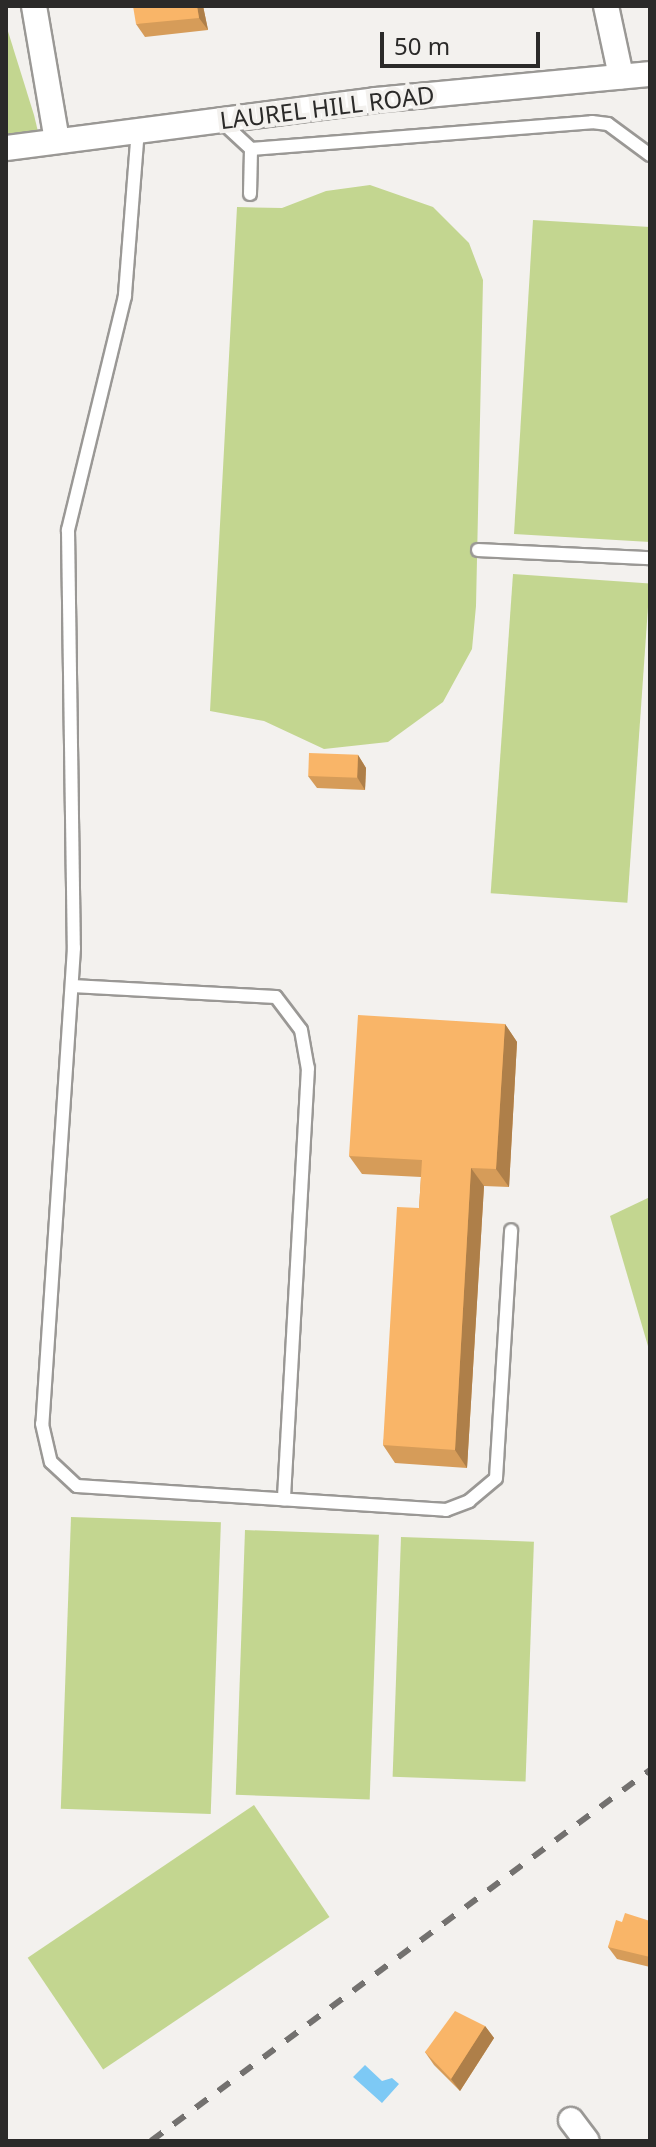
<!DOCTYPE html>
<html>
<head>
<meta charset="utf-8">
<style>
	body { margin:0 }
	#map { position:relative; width:656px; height:2147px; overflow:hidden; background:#f3f1ee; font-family:"Noto Sans",sans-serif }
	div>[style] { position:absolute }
	.green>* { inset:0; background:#c3d690; transform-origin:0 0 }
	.water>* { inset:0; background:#7dc9f5 }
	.roads { filter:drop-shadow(2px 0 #9a9895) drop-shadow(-2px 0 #9a9895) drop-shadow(0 2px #9a9895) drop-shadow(0 -2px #9a9895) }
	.service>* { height:12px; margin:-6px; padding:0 6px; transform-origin:6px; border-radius:6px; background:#fff }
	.minor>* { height:24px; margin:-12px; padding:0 12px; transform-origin:12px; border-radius:12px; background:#fff }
	.rail>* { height:6px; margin-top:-3px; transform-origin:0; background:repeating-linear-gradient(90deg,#73716f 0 14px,transparent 0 28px) }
	.wall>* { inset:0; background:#d69c59 }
	.shaded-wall>* { inset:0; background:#ae7f49 }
	.building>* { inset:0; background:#f9b568; transform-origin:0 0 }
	span { translate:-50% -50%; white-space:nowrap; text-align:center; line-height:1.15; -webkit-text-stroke:8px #f3f1ee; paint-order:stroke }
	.street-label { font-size:24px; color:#2b2a29 }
	.frame { position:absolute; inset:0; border:8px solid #2b2a29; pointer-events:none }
	.scale { position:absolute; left:380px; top:32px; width:160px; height:36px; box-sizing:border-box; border:4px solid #2b2a29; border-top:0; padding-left:10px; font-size:24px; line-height:28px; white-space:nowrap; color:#2b2a29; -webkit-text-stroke:6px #f3f1ee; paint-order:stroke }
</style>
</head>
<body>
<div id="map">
	<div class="green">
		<div style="clip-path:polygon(6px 25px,34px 115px,41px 144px,6px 148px)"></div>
		<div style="clip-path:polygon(370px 185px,433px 207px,469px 243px,483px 280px,476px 606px,472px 649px,443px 702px,388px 742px,324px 749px,264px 721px,210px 711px,237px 207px,282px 208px,326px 191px)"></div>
		<div style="clip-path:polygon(533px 220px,650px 227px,650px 542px,514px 534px)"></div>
		<div style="left:513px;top:574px;width:137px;height:320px;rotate:4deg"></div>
		<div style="clip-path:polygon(650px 1197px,650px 1353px,610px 1216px)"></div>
		<div style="left:71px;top:1517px;width:150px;height:292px;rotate:2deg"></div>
		<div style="left:245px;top:1530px;width:134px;height:265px;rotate:2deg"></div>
		<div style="left:401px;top:1537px;width:133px;height:240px;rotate:2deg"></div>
		<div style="left:254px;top:1805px;width:135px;height:273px;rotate:56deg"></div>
	</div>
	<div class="water">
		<div style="clip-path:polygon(365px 2065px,382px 2081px,392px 2078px,399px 2084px,382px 2103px,353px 2077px)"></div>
	</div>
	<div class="roads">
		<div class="service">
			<div style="left:221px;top:121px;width:41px;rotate:43deg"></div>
			<div style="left:251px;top:149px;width:342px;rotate:-4.5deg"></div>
			<div style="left:592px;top:122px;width:16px;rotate:7deg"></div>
			<div style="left:608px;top:124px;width:52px;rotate:36.4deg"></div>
			<div style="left:138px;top:129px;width:168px;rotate:94.5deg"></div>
			<div style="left:125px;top:296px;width:241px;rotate:103.7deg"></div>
			<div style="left:68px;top:530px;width:418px;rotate:89.2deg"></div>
			<div style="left:74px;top:948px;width:477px;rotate:93.8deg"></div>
			<div style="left:42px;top:1424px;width:39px;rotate:77deg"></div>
			<div style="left:51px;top:1462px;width:35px;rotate:43deg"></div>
			<div style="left:77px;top:1486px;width:370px;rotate:3.7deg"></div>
			<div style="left:446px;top:1510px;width:25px;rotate:-21deg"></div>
			<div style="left:469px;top:1501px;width:35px;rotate:-40deg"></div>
			<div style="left:496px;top:1478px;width:248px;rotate:-86.5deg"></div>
			<div style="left:250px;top:194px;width:45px;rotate:-88.7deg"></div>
			<div style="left:478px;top:550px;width:172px;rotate:2.7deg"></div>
			<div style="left:72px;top:986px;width:204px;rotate:3.1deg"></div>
			<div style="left:276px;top:997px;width:41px;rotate:52.9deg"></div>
			<div style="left:301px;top:1030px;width:39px;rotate:80deg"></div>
			<div style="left:308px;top:1068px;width:432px;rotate:93.2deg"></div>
		</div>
		<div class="minor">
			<div style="left:34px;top:6px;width:136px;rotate:80.3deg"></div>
			<div style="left:606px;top:6px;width:72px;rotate:77.9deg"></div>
			<div style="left:6px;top:148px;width:372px;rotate:-7.4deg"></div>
			<div style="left:375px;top:100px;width:276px;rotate:-5.4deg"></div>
			<div style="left:571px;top:2120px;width:26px;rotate:53deg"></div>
		</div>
	</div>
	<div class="rail">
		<div style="left:151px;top:2141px;width:622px;rotate:-36.63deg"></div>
	</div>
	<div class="wall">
		<div style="clip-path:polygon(203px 6px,208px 30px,145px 37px,136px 24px)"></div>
		<div style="clip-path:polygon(358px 755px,366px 768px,365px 790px,317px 788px,308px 776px)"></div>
		<div style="clip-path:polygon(505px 1024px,517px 1042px,509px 1187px,484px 1186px,467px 1468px,395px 1463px,383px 1445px,419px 1208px,421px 1177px,362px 1174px,349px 1156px)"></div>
		<div style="clip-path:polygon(650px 1921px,650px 1967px,617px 1959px,608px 1947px,622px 1922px)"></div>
		<div style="clip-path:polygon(485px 2026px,494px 2038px,460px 2091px,434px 2065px,425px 2052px)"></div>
	</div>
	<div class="shaded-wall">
		<div style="clip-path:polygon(197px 6px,203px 6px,208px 30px,199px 18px)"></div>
		<div style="clip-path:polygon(358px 755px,366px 768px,365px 790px,357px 777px)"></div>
		<div style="clip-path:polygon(505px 1024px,517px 1042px,509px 1187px,496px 1169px)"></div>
		<div style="clip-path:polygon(471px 1168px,484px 1186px,467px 1468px,455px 1450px)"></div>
		<div style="clip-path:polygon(485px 2026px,494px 2038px,460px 2091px,451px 2079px)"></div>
	</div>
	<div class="building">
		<div style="clip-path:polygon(133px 6px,197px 6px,199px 18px,136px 24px)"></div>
		<div style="left:309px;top:753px;width:49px;height:23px;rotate:2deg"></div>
		<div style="clip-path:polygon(358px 1015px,505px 1024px,496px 1169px,471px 1168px,455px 1450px,383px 1445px,397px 1207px,419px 1208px,422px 1160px,349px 1156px)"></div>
		<div style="clip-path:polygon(625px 1913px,650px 1921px,650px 1957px,608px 1947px,616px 1920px,622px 1922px)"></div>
		<div style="clip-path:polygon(455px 2011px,485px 2026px,451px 2079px,425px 2052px)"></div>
	</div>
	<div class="street-label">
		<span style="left:327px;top:107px;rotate:-7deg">LAUREL HILL ROAD</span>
	</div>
	<div class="frame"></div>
	<div class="scale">50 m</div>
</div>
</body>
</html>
